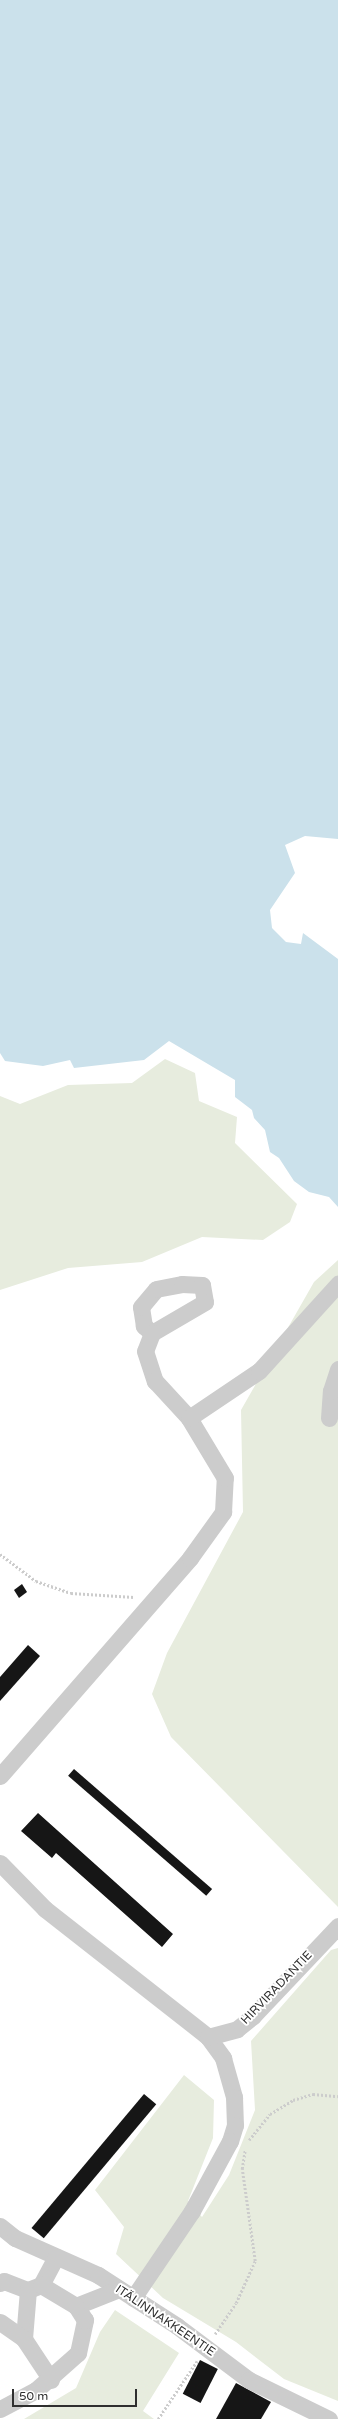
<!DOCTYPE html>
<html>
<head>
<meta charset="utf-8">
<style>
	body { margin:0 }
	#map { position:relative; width:338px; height:2419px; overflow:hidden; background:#fff; font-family:"Varela Round",sans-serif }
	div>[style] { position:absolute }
	.green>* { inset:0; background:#e7ecde }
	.water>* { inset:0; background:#cbe1eb }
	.building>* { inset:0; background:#161616; transform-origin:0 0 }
	.path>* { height:2.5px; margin-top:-1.25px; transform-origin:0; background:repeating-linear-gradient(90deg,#ccc 0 2px,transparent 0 4px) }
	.minor>* { height:17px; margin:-8.5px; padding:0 8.5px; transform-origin:8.5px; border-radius:8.5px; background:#ccc }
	span { translate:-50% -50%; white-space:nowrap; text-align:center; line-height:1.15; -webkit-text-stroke:4px #fff; paint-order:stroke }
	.street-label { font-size:12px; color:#2f2f2f }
	.scale { position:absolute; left:12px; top:2389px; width:125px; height:18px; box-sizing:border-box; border:2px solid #2f2f2f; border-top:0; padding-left:5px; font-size:12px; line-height:14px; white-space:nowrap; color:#2f2f2f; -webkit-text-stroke:3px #fff; paint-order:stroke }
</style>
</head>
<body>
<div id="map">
	<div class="green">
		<div style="clip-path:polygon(165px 1059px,195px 1073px,199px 1101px,237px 1117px,235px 1143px,297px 1204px,290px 1222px,263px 1240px,202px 1237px,142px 1262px,68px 1268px,0 1290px,0 1096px,20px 1104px,68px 1085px,132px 1083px)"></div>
		<div style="clip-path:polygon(338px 1260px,338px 1907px,171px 1737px,152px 1694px,167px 1653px,243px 1512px,241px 1410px,314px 1282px)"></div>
		<div style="clip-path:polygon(338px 1948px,338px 2401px,284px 2379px,236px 2342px,163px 2298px,116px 2254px,124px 2227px,95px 2190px,184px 2075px,214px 2100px,213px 2138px,188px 2201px,202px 2217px,229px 2175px,255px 2110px,251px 2041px,331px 1950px)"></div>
		<div style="clip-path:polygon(115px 2310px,179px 2353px,143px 2411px,154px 2419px,24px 2419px,76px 2388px,100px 2332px)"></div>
	</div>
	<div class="water">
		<div style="clip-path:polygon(0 0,338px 0,338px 839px,305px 836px,285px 845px,295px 873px,270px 910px,272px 928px,286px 942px,301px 944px,303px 933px,338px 959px,338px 1207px,329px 1197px,309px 1192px,294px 1181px,279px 1158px,270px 1152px,265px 1130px,254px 1118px,252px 1110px,235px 1097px,235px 1080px,169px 1041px,144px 1060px,74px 1068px,70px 1060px,43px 1066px,5px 1061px,0 1053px)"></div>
	</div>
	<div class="building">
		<div style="clip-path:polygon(22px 1584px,27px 1592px,19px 1598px,14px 1590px)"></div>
		<div style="clip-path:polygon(28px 1645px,40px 1656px,0 1701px,0 1677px)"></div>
		<div style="left:74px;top:1769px;width:183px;height:9px;rotate:41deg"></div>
		<div style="clip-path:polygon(38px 1813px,173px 1934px,162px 1947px,56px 1853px,52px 1858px,21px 1831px)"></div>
		<div style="left:144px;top:2094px;width:16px;height:175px;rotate:40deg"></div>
		<div style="left:200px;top:2360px;width:20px;height:38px;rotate:27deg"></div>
		<div style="clip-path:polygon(236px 2383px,271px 2402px,261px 2419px,216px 2419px)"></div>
	</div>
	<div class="path">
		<div style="left:0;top:1554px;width:45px;rotate:36.9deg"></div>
		<div style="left:36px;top:1581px;width:37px;rotate:19deg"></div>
		<div style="left:71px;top:1593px;width:63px;rotate:3.6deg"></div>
		<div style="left:249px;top:2140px;width:33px;rotate:-51deg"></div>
		<div style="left:270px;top:2114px;width:27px;rotate:-31deg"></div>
		<div style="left:293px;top:2100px;width:21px;rotate:-17deg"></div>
		<div style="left:313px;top:2094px;width:25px;rotate:5deg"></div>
		<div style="left:215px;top:2334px;width:37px;rotate:-56deg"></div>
		<div style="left:236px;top:2303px;width:46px;rotate:-65.7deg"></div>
		<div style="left:255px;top:2261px;width:93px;rotate:-98deg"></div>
		<div style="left:242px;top:2169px;width:19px;rotate:-81deg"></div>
		<div style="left:158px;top:2419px;width:70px;rotate:-56.1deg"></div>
	</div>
	<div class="minor">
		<div style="left:152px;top:1333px;width:11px;rotate:-139deg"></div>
		<div style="left:144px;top:1326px;width:19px;rotate:-99deg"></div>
		<div style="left:141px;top:1307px;width:23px;rotate:-50deg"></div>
		<div style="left:156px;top:1289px;width:26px;rotate:-11deg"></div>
		<div style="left:182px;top:1284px;width:20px;rotate:3deg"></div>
		<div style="left:202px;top:1285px;width:17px;rotate:80deg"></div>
		<div style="left:205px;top:1302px;width:61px;rotate:149.7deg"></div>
		<div style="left:152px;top:1333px;width:19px;rotate:111deg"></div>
		<div style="left:145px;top:1351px;width:32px;rotate:72deg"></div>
		<div style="left:155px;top:1381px;width:50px;rotate:47.4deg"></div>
		<div style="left:329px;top:1418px;width:27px;rotate:-86deg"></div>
		<div style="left:331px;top:1391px;width:23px;rotate:-72deg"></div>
		<div style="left:0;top:1776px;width:289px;rotate:-48.9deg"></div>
		<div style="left:190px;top:1558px;width:57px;rotate:-54.3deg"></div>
		<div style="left:223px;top:1512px;width:34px;rotate:-87deg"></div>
		<div style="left:225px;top:1478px;width:70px;rotate:-121deg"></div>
		<div style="left:189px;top:1418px;width:84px;rotate:-33.9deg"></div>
		<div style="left:259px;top:1371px;width:118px;rotate:-47.8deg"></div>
		<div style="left:0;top:1863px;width:64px;rotate:45.6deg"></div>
		<div style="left:45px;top:1909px;width:207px;rotate:38.1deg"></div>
		<div style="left:208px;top:2037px;width:26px;rotate:54deg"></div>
		<div style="left:223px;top:2058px;width:41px;rotate:74.2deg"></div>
		<div style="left:234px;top:2097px;width:28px;rotate:88deg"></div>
		<div style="left:235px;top:2125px;width:17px;rotate:107deg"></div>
		<div style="left:230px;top:2141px;width:80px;rotate:118.5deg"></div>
		<div style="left:192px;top:2211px;width:105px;rotate:124.1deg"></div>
		<div style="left:208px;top:2037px;width:30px;rotate:-15deg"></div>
		<div style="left:237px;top:2029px;width:21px;rotate:-39deg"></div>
		<div style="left:253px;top:2016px;width:124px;rotate:-46.6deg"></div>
		<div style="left:0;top:2226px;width:19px;rotate:39deg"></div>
		<div style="left:15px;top:2238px;width:91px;rotate:24deg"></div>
		<div style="left:98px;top:2275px;width:94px;rotate:32.8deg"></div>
		<div style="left:177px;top:2326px;width:90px;rotate:36.9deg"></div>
		<div style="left:249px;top:2380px;width:89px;rotate:26deg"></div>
		<div style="left:0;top:2283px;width:4px;rotate:-27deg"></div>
		<div style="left:4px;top:2281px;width:26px;rotate:21deg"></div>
		<div style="left:28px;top:2290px;width:14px;rotate:-21deg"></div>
		<div style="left:41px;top:2285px;width:32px;rotate:-62deg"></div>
		<div style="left:28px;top:2290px;width:49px;rotate:94.7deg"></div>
		<div style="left:24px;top:2339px;width:49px;rotate:56.6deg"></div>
		<div style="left:76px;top:2306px;width:46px;rotate:-21.6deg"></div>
		<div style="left:0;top:2322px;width:29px;rotate:35deg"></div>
		<div style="left:0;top:2409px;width:41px;rotate:-27.8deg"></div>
		<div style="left:36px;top:2390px;width:56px;rotate:-41.4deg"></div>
		<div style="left:78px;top:2353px;width:34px;rotate:-78deg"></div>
		<div style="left:85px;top:2320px;width:17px;rotate:-123deg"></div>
		<div style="left:76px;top:2306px;width:41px;rotate:-149deg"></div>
	</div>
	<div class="street-label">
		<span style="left:277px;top:1988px;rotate:-46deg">HIRVIRADANTIE</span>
		<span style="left:165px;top:2321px;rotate:34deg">ITÄLINNAKKEENTIE</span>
	</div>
	<div class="scale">50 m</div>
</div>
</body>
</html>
